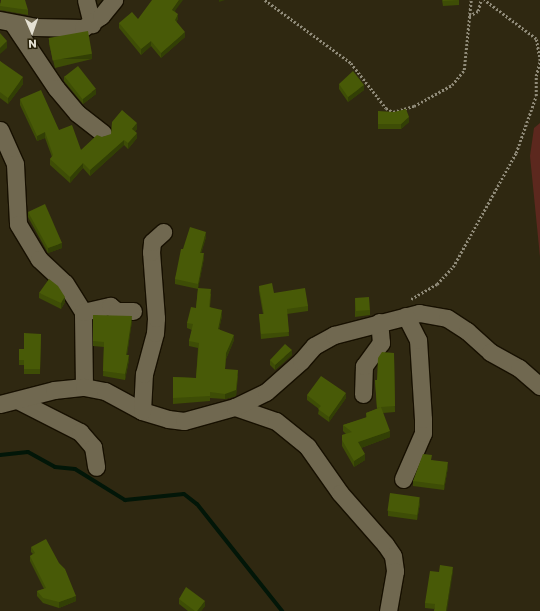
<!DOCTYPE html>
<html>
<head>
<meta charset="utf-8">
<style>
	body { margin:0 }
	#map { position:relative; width:540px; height:611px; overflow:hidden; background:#2f2811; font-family:Poppins,sans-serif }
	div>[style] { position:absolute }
	.green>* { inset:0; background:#5c281e }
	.stream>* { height:4px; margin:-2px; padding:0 2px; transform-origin:2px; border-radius:2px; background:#021608 }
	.path>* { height:2.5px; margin-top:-1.25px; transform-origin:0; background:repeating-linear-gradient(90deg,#908b79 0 2px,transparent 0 4px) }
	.roads { filter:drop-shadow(1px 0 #171000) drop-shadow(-1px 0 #171000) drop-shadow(0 1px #171000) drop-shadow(0 -1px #171000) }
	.minor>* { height:17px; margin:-8.5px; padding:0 8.5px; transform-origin:8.5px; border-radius:8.5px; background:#706850 }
	.wall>* { inset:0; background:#3e4d06 }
	.shaded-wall>* { inset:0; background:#323f05; transform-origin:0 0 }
	.building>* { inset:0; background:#485a07; transform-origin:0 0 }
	span { translate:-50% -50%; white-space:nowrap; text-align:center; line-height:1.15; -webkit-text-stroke:4px #251e07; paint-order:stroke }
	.north { position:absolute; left:12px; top:12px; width:40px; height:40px; -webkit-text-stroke:3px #251e07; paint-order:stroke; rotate:178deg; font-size:11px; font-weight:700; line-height:16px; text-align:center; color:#e4e0d2 }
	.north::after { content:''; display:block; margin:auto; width:14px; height:18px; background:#e4e0d2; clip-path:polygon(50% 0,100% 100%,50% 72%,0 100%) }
</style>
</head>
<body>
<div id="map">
	<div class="green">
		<div style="clip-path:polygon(540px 123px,540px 257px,530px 156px,534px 128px)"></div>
	</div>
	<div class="stream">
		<div style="left:0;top:455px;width:28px;rotate:-6deg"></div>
		<div style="left:28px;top:452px;width:31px;rotate:29deg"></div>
		<div style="left:55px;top:467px;width:20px;rotate:6deg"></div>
		<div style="left:75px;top:469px;width:59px;rotate:31.8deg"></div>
		<div style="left:125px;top:500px;width:59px;rotate:-5.8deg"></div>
		<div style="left:184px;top:494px;width:16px;rotate:38deg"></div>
		<div style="left:197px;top:504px;width:137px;rotate:51.5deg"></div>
	</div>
	<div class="path">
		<div style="left:265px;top:0;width:107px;rotate:36.2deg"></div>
		<div style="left:351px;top:63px;width:57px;rotate:52.1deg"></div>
		<div style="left:386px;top:108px;width:8px;rotate:30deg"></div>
		<div style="left:393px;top:112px;width:22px;rotate:-16deg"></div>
		<div style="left:414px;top:106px;width:43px;rotate:-28.9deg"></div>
		<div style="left:452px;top:85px;width:19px;rotate:-51deg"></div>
		<div style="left:464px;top:70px;width:70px;rotate:-84.3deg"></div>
		<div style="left:469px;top:16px;width:10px;rotate:-29deg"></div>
		<div style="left:478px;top:11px;width:11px;rotate:-75deg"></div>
		<div style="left:411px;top:299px;width:30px;rotate:-30deg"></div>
		<div style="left:437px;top:284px;width:23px;rotate:-47deg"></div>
		<div style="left:453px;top:267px;width:130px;rotate:-61.1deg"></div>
		<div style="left:516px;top:153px;width:60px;rotate:-70.7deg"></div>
		<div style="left:536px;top:96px;width:20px;rotate:-90deg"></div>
		<div style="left:536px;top:76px;width:16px;rotate:-75deg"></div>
		<div style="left:540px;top:61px;width:22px;rotate:-100deg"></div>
		<div style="left:536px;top:39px;width:65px;rotate:-143.1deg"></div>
	</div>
	<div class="roads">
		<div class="minor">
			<div style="left:86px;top:0;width:25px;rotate:76deg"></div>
			<div style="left:0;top:20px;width:36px;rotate:11deg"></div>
			<div style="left:35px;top:27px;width:48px;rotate:1.2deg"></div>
			<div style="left:83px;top:28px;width:22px;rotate:-34deg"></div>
			<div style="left:101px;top:16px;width:21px;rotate:-51deg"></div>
			<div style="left:13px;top:24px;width:77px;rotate:56.1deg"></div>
			<div style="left:56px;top:88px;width:33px;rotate:50deg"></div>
			<div style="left:77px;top:113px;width:33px;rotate:38deg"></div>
			<div style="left:0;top:130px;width:37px;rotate:66deg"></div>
			<div style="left:15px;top:164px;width:60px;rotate:87.1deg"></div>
			<div style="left:18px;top:224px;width:41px;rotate:59deg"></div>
			<div style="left:39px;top:259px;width:35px;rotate:43deg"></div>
			<div style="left:65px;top:283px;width:34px;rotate:58deg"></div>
			<div style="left:84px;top:387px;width:75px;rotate:-90.8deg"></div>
			<div style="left:83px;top:312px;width:28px;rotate:-13deg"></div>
			<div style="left:110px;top:306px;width:9px;rotate:36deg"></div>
			<div style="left:117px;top:311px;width:16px"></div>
			<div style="left:363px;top:394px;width:28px;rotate:-88deg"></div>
			<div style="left:364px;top:366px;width:29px;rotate:-54deg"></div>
			<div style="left:381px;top:343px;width:21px;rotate:-95deg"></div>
			<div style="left:17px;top:400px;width:71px;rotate:26.9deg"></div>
			<div style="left:80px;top:432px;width:20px;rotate:49deg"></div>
			<div style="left:93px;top:447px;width:20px;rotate:81deg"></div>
			<div style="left:0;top:404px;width:56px;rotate:-14.5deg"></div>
			<div style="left:54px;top:390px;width:30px;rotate:-6deg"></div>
			<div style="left:84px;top:387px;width:21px;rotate:11deg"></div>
			<div style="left:105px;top:391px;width:42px;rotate:28.4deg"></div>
			<div style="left:142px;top:411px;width:27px;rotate:17deg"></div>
			<div style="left:168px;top:419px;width:16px;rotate:7deg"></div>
			<div style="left:184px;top:421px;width:53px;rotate:-15.4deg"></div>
			<div style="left:235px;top:407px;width:43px;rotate:18.9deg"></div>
			<div style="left:276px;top:421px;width:40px;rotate:39deg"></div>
			<div style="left:307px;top:446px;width:57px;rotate:54.9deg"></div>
			<div style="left:340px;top:493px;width:68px;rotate:48.6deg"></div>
			<div style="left:385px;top:544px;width:14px;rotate:56deg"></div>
			<div style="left:393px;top:556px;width:15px;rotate:82deg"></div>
			<div style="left:395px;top:571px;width:41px;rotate:99.9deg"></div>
			<div style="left:235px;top:407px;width:34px;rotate:-26deg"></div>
			<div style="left:266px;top:392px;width:47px;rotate:-41.5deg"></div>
			<div style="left:301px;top:361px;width:20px;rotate:-49deg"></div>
			<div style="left:314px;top:346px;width:23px;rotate:-29deg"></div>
			<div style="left:334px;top:335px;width:88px;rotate:-14.5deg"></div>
			<div style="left:419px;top:313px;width:28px;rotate:10deg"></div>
			<div style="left:447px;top:318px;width:24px;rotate:33deg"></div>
			<div style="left:467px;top:331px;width:31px;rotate:42deg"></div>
			<div style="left:490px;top:352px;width:33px;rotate:29deg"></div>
			<div style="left:519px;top:368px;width:28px;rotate:41deg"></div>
			<div style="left:142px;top:411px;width:37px;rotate:-87deg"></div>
			<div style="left:144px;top:374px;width:42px;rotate:-75deg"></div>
			<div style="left:155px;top:333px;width:15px;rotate:-86deg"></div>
			<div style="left:156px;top:318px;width:66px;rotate:-94.3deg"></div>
			<div style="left:151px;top:252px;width:10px;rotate:-84deg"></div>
			<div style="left:152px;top:242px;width:15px;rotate:-42deg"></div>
			<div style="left:403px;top:479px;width:50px;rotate:-66.5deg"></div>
			<div style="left:423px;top:433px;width:14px;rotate:-90deg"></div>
			<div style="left:423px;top:419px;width:79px;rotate:-93.6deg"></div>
			<div style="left:418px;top:340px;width:27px;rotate:-117deg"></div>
		</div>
	</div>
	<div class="wall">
		<div style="clip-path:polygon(442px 0,459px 0,459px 5px,443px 6px)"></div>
		<div style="clip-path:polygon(0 3px,28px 10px,28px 15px,0 10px)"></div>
		<div style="clip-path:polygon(175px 11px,178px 19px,176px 22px,185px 37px,161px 58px,151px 46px,141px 55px,119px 28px,119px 23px,138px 19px)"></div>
		<div style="clip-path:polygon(49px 39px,92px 59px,55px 68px,49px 44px)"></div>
		<div style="clip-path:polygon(0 61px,23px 84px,8px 104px,0 98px)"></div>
		<div style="clip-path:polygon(64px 76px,96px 94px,83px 104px,64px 81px)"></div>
		<div style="clip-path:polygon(339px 84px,364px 90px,348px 102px,339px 89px)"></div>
		<div style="clip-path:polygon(20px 99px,59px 130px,81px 150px,102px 137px,137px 129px,135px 131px,137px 138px,128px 149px,124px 145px,90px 176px,83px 168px,70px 183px,50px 165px,50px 159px,52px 157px,45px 138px,37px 141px,20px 105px)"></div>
		<div style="clip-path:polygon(378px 111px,409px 122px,401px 129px,378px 129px)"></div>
		<div style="clip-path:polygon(28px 212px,62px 248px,48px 253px,28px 217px)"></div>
		<div style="clip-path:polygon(206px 237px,201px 253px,204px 258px,198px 288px,211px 294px,210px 307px,222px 316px,219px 329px,234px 340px,226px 359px,225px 369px,238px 376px,236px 396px,225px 399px,210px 398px,210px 401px,173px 404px,173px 377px,196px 378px,198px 348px,189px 346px,189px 341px,192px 330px,187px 328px,187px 323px,196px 308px,198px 289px,175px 284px,175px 279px,183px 249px)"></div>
		<div style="clip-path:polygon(259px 286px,274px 293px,308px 306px,308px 311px,287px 314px,289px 336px,261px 339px,259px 314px,263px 314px,259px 291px)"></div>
		<div style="clip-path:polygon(39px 293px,65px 302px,61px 309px,39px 298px)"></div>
		<div style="clip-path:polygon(355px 298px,370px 310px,370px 315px,355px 317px)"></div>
		<div style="clip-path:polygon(93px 315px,132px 321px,127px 355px,129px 360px,125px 380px,103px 376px,104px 347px,93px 346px)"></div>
		<div style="clip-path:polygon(41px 334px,40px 374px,24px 374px,24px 365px,19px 365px,19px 349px,24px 349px)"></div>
		<div style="clip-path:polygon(394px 353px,395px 412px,383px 413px,390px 437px,361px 448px,365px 460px,354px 467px,342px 446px,342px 435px,346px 434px,343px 431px,343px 425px,366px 418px,366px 413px,377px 409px,375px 380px,377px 380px)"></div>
		<div style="clip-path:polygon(292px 355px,275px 370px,270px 365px,270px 360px)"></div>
		<div style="clip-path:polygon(307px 395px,346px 398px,329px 422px,318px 414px,319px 409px,307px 400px)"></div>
		<div style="clip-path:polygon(432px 460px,448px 467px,444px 490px,413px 486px,413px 481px)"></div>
		<div style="clip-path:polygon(420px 503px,417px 520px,388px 516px,388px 511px)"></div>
		<div style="clip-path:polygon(31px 547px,76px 601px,59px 608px,43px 603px,37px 596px,37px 591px,44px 589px,30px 561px,30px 556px,33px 554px,31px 552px)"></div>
		<div style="clip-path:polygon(439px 572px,453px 572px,434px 609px,425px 608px,425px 603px)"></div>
		<div style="clip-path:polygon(179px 599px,205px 606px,201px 611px,188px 611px,179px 604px)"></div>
	</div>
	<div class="shaded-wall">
		<div style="clip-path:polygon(179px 0,183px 0,172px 15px,172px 10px)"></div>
		<div style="clip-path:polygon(219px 0,225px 0,219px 2px)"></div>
		<div style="clip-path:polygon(178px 14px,178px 19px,175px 25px,175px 20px)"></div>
		<div style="clip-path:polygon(185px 32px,185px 37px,161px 58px,161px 53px)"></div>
		<div style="clip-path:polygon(7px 41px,7px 48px,0 54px,0 48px)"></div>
		<div style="clip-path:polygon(151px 41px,151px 46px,141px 55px,141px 49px)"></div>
		<div style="left:92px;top:54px;width:5px;height:38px;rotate:90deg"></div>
		<div style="clip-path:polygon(23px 77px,23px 84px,8px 104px,8px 98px)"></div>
		<div style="clip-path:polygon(364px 85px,364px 90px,348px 102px,348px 97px)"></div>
		<div style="clip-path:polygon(96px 89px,96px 94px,83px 104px,83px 99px)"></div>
		<div style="clip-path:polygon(409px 117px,409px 122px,401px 129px,401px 124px)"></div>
		<div style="clip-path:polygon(137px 123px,137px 129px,132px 134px,132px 129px)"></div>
		<div style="clip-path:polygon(45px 132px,45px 138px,37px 141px,37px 136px)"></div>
		<div style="clip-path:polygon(137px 133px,137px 138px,128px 149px,128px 143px)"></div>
		<div style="clip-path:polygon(124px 140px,124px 145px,90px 176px,90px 170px)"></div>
		<div style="clip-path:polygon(83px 163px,83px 168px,70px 183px,70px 177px)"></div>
		<div style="clip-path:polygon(206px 232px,206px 237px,200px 258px,200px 253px)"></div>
		<div style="clip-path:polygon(62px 243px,62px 248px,48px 253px,48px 248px)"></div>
		<div style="clip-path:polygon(204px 253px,204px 258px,198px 289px,198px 284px)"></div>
		<div style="clip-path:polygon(65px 297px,65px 302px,61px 309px,61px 303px)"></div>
		<div style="clip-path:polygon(222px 310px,222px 316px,218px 334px,218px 329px)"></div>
		<div style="clip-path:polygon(132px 316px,132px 321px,126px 360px,126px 355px)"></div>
		<div style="clip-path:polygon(234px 335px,234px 340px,226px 359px,225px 374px,226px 353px)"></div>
		<div style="clip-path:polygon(292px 350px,292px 355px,275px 370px,275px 365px)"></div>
		<div style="clip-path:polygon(129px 355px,129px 360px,125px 380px,125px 374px)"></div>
		<div style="clip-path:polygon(238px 370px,236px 396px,225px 399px,225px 394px)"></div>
		<div style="clip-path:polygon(346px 393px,346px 398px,329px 422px,329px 417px)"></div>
		<div style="clip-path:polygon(390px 431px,390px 437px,358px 449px,358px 442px)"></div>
		<div style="clip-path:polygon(365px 454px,365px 460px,354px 467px,354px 461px)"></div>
		<div style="clip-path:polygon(448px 462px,448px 467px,444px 490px,444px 485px)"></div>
		<div style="clip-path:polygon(420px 497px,420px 503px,417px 520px,417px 515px)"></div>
		<div style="clip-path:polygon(453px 567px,453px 572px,447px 611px,446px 611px)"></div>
		<div style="clip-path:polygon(76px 596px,76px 601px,59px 608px,59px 602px)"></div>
		<div style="clip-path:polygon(205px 601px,205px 606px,201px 611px,197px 611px)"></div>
	</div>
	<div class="building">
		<div style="clip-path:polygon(1px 0,25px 0,28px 10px,0 6px)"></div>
		<div style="clip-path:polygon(152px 0,179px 0,172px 10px,178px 14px,175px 20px,185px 32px,161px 53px,151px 41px,141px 49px,119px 23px,132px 12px,138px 19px)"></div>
		<div style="clip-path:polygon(443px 0,459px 0,443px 1px)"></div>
		<div style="left:88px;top:31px;width:23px;height:40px;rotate:80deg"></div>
		<div style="clip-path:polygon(0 33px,7px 41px,0 48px)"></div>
		<div style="clip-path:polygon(0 61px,23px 77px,8px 98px,0 92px)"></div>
		<div style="left:78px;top:66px;width:29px;height:17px;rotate:52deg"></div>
		<div style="clip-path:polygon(353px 71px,364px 85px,348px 97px,339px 84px)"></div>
		<div style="clip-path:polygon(41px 90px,59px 130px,72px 125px,81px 150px,97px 135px,102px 137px,111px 134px,112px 122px,122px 110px,137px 123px,132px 129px,137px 133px,128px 143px,124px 140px,90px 170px,83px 163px,70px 177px,50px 159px,53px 155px,45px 132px,37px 136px,20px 99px)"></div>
		<div style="clip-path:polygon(406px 109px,409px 117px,401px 124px,378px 124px,378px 111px,394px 112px)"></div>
		<div style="clip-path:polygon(45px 204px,62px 243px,48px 248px,28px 212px)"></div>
		<div style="clip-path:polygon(190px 227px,206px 232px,200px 253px,204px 253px,198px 284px,175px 279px,181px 249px,183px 249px)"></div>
		<div style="clip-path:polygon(49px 279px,58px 286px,65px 297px,61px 303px,39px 293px)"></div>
		<div style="clip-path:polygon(272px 283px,274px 293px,305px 288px,308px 306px,287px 309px,289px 332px,261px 334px,259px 314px,264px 314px,259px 286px)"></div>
		<div style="clip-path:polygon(198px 288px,211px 289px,209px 307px,222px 310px,218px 329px,234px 335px,226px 353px,225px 369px,238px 370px,236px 390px,225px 394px,210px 392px,210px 396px,173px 398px,173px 377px,196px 378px,199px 343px,189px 341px,193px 324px,187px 323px,191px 307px,196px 308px)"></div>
		<div style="left:369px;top:297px;width:13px;height:14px;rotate:86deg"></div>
		<div style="clip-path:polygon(93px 315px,132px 316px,126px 355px,129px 355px,125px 374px,103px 371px,104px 342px,93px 341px)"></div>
		<div style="clip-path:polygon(24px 333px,41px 334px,40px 369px,24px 369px,24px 360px,19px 360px,19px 349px,24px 349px)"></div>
		<div style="clip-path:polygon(285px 344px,292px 350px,275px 365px,270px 360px)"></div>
		<div style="clip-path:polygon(382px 352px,394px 353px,395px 406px,381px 407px,390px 431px,358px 442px,365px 454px,354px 461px,342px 440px,342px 435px,352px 432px,343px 425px,367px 417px,366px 413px,381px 407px,377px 408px,375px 380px,377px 380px,378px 358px)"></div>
		<div style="clip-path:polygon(321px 376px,346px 393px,329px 417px,318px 409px,321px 406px,307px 395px)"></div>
		<div style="clip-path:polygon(423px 454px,432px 455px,431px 460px,448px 462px,444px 485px,413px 481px)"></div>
		<div style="left:390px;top:493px;width:30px;height:18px;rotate:8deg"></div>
		<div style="clip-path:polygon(46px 539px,59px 563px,65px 569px,76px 596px,59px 602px,43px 598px,37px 591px,46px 588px,30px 556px,35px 553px,31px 547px)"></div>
		<div style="clip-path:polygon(440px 565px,453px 567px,446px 611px,434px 611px,435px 604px,425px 603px,430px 571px,439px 572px)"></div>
		<div style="clip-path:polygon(186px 587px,205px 601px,197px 611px,195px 611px,179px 599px)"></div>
	</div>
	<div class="north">N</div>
</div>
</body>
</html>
